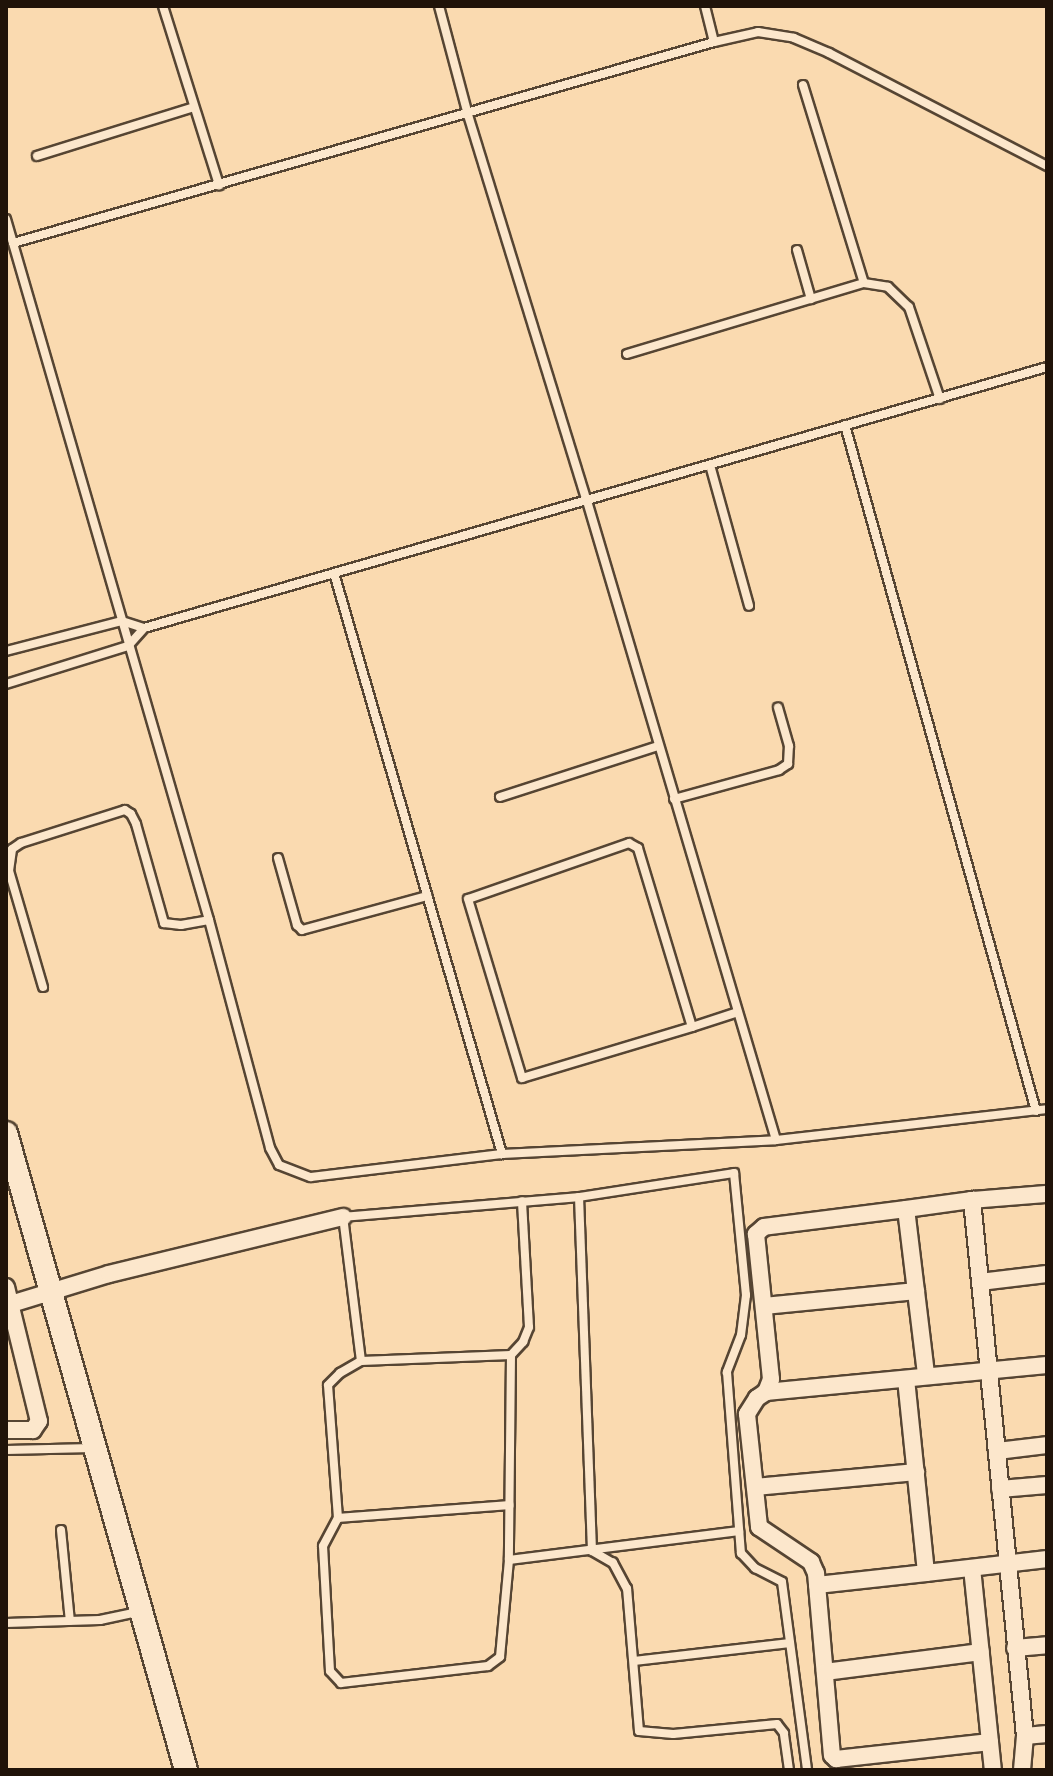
<!DOCTYPE html>
<html>
<head>
<meta charset="utf-8">
<style>
	body { margin:0 }
	#map { position:relative; width:1053px; height:1776px; overflow:hidden; background:#fadab0; font-family:Cardo,serif }
	div>[style] { position:absolute }
	.roads { filter:drop-shadow(2px 0 #564533) drop-shadow(-2px 0 #564533) drop-shadow(0 2px #564533) drop-shadow(0 -2px #564533) }
	.service>* { height:8px; margin:-4px; padding:0 4px; transform-origin:4px; border-radius:4px; background:#fce7cc }
	.minor>* { height:16px; margin:-8px; padding:0 8px; transform-origin:8px; border-radius:8px; background:#fce7cc }
	.secondary>* { height:22px; margin:-11px; padding:0 11px; transform-origin:11px; border-radius:11px; background:#fce7cc }
	span { translate:-50% -50%; white-space:nowrap; text-align:center; line-height:1.15; -webkit-text-stroke:6px #fce7cc; paint-order:stroke }
	.frame { position:absolute; inset:0; border:8px solid #201309; pointer-events:none }
</style>
</head>
<body>
<div id="map">
	<div class="roads">
		<div class="service">
			<div style="left:163px;top:6px;width:188px;rotate:72.6deg"></div>
			<div style="left:439px;top:6px;width:113px;rotate:75.1deg"></div>
			<div style="left:468px;top:115px;width:404px;rotate:72.9deg"></div>
			<div style="left:587px;top:501px;width:666px;rotate:73.52deg"></div>
			<div style="left:705px;top:6px;width:37px;rotate:76deg"></div>
			<div style="left:803px;top:85px;width:207px;rotate:72.9deg"></div>
			<div style="left:37px;top:156px;width:164px;rotate:-17.3deg"></div>
			<div style="left:6px;top:219px;width:730px;rotate:73.85deg"></div>
			<div style="left:209px;top:920px;width:236px;rotate:75deg"></div>
			<div style="left:270px;top:1148px;width:19px;rotate:62deg"></div>
			<div style="left:279px;top:1165px;width:34px;rotate:21deg"></div>
			<div style="left:311px;top:1177px;width:192px;rotate:-6.9deg"></div>
			<div style="left:502px;top:1154px;width:274px;rotate:-2.9deg"></div>
			<div style="left:776px;top:1140px;width:273px;rotate:-6.5deg"></div>
			<div style="left:13px;top:243px;width:729px;rotate:-16deg"></div>
			<div style="left:714px;top:42px;width:45px;rotate:-12.8deg"></div>
			<div style="left:758px;top:32px;width:36px;rotate:9deg"></div>
			<div style="left:794px;top:38px;width:38px;rotate:23deg"></div>
			<div style="left:829px;top:53px;width:246px;rotate:27.4deg"></div>
			<div style="left:797px;top:250px;width:51px;rotate:74.1deg"></div>
			<div style="left:627px;top:354px;width:247px;rotate:-16.7deg"></div>
			<div style="left:864px;top:283px;width:24px;rotate:9deg"></div>
			<div style="left:888px;top:287px;width:29px;rotate:44deg"></div>
			<div style="left:909px;top:307px;width:97px;rotate:71.4deg"></div>
			<div style="left:845px;top:425px;width:712px;rotate:74.44deg"></div>
			<div style="left:710px;top:465px;width:146px;rotate:74.5deg"></div>
			<div style="left:334px;top:573px;width:605px;rotate:73.87deg"></div>
			<div style="left:6px;top:651px;width:120px;rotate:-14.5deg"></div>
			<div style="left:122px;top:621px;width:23px;rotate:18deg"></div>
			<div style="left:6px;top:684px;width:128px;rotate:-17.3deg"></div>
			<div style="left:128px;top:646px;width:24px;rotate:-48deg"></div>
			<div style="left:144px;top:628px;width:940px;rotate:-16.12deg"></div>
			<div style="left:500px;top:797px;width:166px;rotate:-17.9deg"></div>
			<div style="left:674px;top:799px;width:109px;rotate:-15.4deg"></div>
			<div style="left:779px;top:770px;width:11px;rotate:-34deg"></div>
			<div style="left:788px;top:764px;width:18px;rotate:-87deg"></div>
			<div style="left:789px;top:746px;width:40px;rotate:-106deg"></div>
			<div style="left:278px;top:858px;width:70px;rotate:74.2deg"></div>
			<div style="left:297px;top:925px;width:7px;rotate:45deg"></div>
			<div style="left:302px;top:930px;width:130px;rotate:-15.2deg"></div>
			<div style="left:43px;top:987px;width:121px;rotate:-106.3deg"></div>
			<div style="left:9px;top:871px;width:22px;rotate:-82deg"></div>
			<div style="left:12px;top:849px;width:11px;rotate:-34deg"></div>
			<div style="left:21px;top:843px;width:109px;rotate:-17.6deg"></div>
			<div style="left:125px;top:810px;width:7px;rotate:34deg"></div>
			<div style="left:131px;top:814px;width:11px;rotate:63deg"></div>
			<div style="left:136px;top:824px;width:103px;rotate:74.2deg"></div>
			<div style="left:164px;top:923px;width:17px;rotate:7deg"></div>
			<div style="left:181px;top:925px;width:28px;rotate:-10deg"></div>
			<div style="left:692px;top:1027px;width:187px;rotate:-106.8deg"></div>
			<div style="left:638px;top:848px;width:10px;rotate:-151deg"></div>
			<div style="left:629px;top:843px;width:170px;rotate:160.8deg"></div>
			<div style="left:468px;top:899px;width:187px;rotate:73.2deg"></div>
			<div style="left:522px;top:1078px;width:177px;rotate:-16.7deg"></div>
			<div style="left:692px;top:1027px;width:48px;rotate:-18.1deg"></div>
			<div style="left:511px;top:1355px;width:205px;rotate:90.6deg"></div>
			<div style="left:509px;top:1560px;width:97px;rotate:95.3deg"></div>
			<div style="left:500px;top:1657px;width:15px;rotate:143deg"></div>
			<div style="left:488px;top:1666px;width:148px;rotate:173.4deg"></div>
			<div style="left:341px;top:1683px;width:16px;rotate:-133deg"></div>
			<div style="left:330px;top:1671px;width:125px;rotate:-93.2deg"></div>
			<div style="left:323px;top:1546px;width:32px;rotate:-62deg"></div>
			<div style="left:338px;top:1518px;width:133px;rotate:-94.3deg"></div>
			<div style="left:328px;top:1385px;width:17px;rotate:-45deg"></div>
			<div style="left:340px;top:1373px;width:24px;rotate:-30deg"></div>
			<div style="left:361px;top:1361px;width:145px;rotate:-97.1deg"></div>
			<div style="left:343px;top:1217px;width:237px;rotate:-4.8deg"></div>
			<div style="left:361px;top:1361px;width:150px;rotate:-2.3deg"></div>
			<div style="left:511px;top:1355px;width:18px;rotate:-47deg"></div>
			<div style="left:523px;top:1342px;width:16px;rotate:-68deg"></div>
			<div style="left:529px;top:1327px;width:126px;rotate:-93.2deg"></div>
			<div style="left:6px;top:1450px;width:87px;rotate:-1.3deg"></div>
			<div style="left:338px;top:1518px;width:172px;rotate:-4.3deg"></div>
			<div style="left:61px;top:1530px;width:91px;rotate:84.4deg"></div>
			<div style="left:509px;top:1560px;width:232px;rotate:-7.2deg"></div>
			<div style="left:6px;top:1623px;width:94px;rotate:-1.8deg"></div>
			<div style="left:100px;top:1620px;width:39px;rotate:-12deg"></div>
			<div style="left:634px;top:1661px;width:157px;rotate:-6.6deg"></div>
			<div style="left:789px;top:1770px;width:37px;rotate:-98deg"></div>
			<div style="left:784px;top:1733px;width:11px;rotate:-128deg"></div>
			<div style="left:777px;top:1724px;width:104px;rotate:174.5deg"></div>
			<div style="left:673px;top:1734px;width:34px;rotate:-175deg"></div>
			<div style="left:639px;top:1731px;width:143px;rotate:-94.8deg"></div>
			<div style="left:627px;top:1589px;width:30px;rotate:-118deg"></div>
			<div style="left:613px;top:1563px;width:24px;rotate:-150deg"></div>
			<div style="left:592px;top:1551px;width:354px;rotate:-92.1deg"></div>
			<div style="left:579px;top:1197px;width:157px;rotate:-8.8deg"></div>
			<div style="left:734px;top:1173px;width:123px;rotate:84.4deg"></div>
			<div style="left:746px;top:1295px;width:40px;rotate:97.1deg"></div>
			<div style="left:741px;top:1335px;width:40px;rotate:111deg"></div>
			<div style="left:727px;top:1372px;width:182px;rotate:85.6deg"></div>
			<div style="left:741px;top:1553px;width:21px;rotate:47deg"></div>
			<div style="left:755px;top:1568px;width:30px;rotate:27deg"></div>
			<div style="left:782px;top:1582px;width:190px;rotate:82.4deg"></div>
		</div>
		<div class="minor">
			<div style="left:906px;top:1209px;width:143px;rotate:172.8deg"></div>
			<div style="left:764px;top:1227px;width:11px;rotate:139deg"></div>
			<div style="left:756px;top:1234px;width:146px;rotate:84.1deg"></div>
			<div style="left:771px;top:1379px;width:14px;rotate:111deg"></div>
			<div style="left:766px;top:1392px;width:11px;rotate:146deg"></div>
			<div style="left:757px;top:1398px;width:19px;rotate:122deg"></div>
			<div style="left:747px;top:1414px;width:114px;rotate:83.9deg"></div>
			<div style="left:759px;top:1527px;width:63px;rotate:33.9deg"></div>
			<div style="left:811px;top:1562px;width:12px;rotate:66deg"></div>
			<div style="left:816px;top:1573px;width:183px;rotate:85deg"></div>
			<div style="left:832px;top:1755px;width:6px;rotate:45deg"></div>
			<div style="left:836px;top:1759px;width:155px;rotate:-6.3deg"></div>
			<div style="left:980px;top:1282px;width:67px;rotate:-6.8deg"></div>
			<div style="left:6px;top:1287px;width:138px;rotate:76.2deg"></div>
			<div style="left:39px;top:1421px;width:11px;rotate:124deg"></div>
			<div style="left:33px;top:1430px;width:27px;rotate:180deg"></div>
			<div style="left:11px;top:1304px;width:102px;rotate:-17deg"></div>
			<div style="left:109px;top:1274px;width:241px;rotate:-13.7deg"></div>
			<div style="left:764px;top:1306px;width:153px;rotate:-5.6deg"></div>
			<div style="left:926px;top:1374px;width:166px;rotate:-96.9deg"></div>
			<div style="left:906px;top:1209px;width:67px;rotate:-7.8deg"></div>
			<div style="left:906px;top:1379px;width:195px;rotate:84.1deg"></div>
			<div style="left:926px;top:1573px;width:122px;rotate:-6.6deg"></div>
			<div style="left:766px;top:1392px;width:282px;rotate:-5.5deg"></div>
			<div style="left:997px;top:1451px;width:50px;rotate:-6.8deg"></div>
			<div style="left:755px;top:1487px;width:162px;rotate:-5.3deg"></div>
			<div style="left:1000px;top:1489px;width:47px;rotate:-4.9deg"></div>
			<div style="left:972px;top:1568px;width:203px;rotate:84.1deg"></div>
			<div style="left:817px;top:1585px;width:110px;rotate:-6.3deg"></div>
			<div style="left:1015px;top:1648px;width:32px;rotate:-5deg"></div>
			<div style="left:825px;top:1672px;width:157px;rotate:-7.3deg"></div>
			<div style="left:1025px;top:1736px;width:22px;rotate:-5deg"></div>
			<div style="left:1022px;top:1770px;width:34px;rotate:-85deg"></div>
			<div style="left:1025px;top:1736px;width:539px;rotate:-95.65deg"></div>
			<div style="left:972px;top:1200px;width:75px;rotate:-4.6deg"></div>
		</div>
		<div class="secondary">
			<div style="left:6px;top:1133px;width:662px;rotate:74.22deg"></div>
		</div>
	</div>
	<div class="frame"></div>
</div>
</body>
</html>
